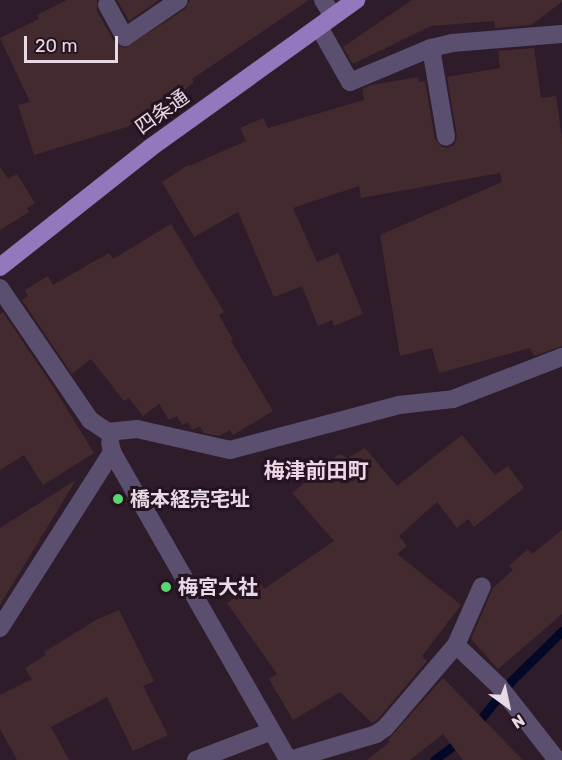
<!DOCTYPE html>
<html>
<head>
<meta charset="utf-8">
<style>
	body { margin:0 }
	#map { position:relative; width:562px; height:760px; overflow:hidden; background:#2f1c2a; font-family:Rubik,"Noto Sans JP",sans-serif }
	div>[style] { position:absolute }
	.stream>* { height:9px; margin:-4.5px; padding:0 4.5px; transform-origin:4.5px; border-radius:4.5px; background:#030826 }
	.building>* { inset:0; background:#432a2e }
	.lane>* { height:18px; margin:-9px; padding:0 9px; transform-origin:9px; border-radius:9px; background:#5b4f70 }
	.street>* { height:18px; margin:-9px; padding:0 9px; transform-origin:9px; border-radius:9px; background:#5b4f70 }
	.primary>* { height:18px; margin:-9px; padding:0 9px; transform-origin:9px; border-radius:9px; background:#9378bd }
	.dots>* { width:16px; height:16px; translate:-50% -50%; box-sizing:border-box; border:3px solid #251321; border-radius:50% }
	span { translate:-50% -50%; white-space:nowrap; text-align:center; line-height:1.15; -webkit-text-stroke:6px #251321; paint-order:stroke }
	.street-label { font-size:20px; color:#e7dae4 }
	.poi-label { font-size:20px; color:#e7dae4; font-weight:700 }
	.left { translate:0 -50%; text-align:left }
	.neighbourhood-label { font-size:21px; color:#efd5e8; font-weight:700 }
	.north { position:absolute; left:478px; top:676px; width:60px; height:60px; -webkit-text-stroke:4px #251321; paint-order:stroke; rotate:147deg; font-size:16px; font-weight:700; line-height:24px; text-align:center; color:#e7dae4 }
	.north::after { content:''; display:block; margin:auto; width:21px; height:27px; background:#e7dae4; clip-path:polygon(50% 0,100% 100%,50% 72%,0 100%) }
	.scale { position:absolute; left:24px; top:36px; width:94px; height:27px; box-sizing:border-box; border:3px solid #e7dae4; border-top:0; padding-left:8px; font-size:18px; line-height:21px; white-space:nowrap; color:#e7dae4; -webkit-text-stroke:4px #251321; paint-order:stroke }
</style>
</head>
<body>
<div id="map">
	<div class="stream">
		<div style="left:475px;top:726px;width:59px;rotate:-51.2deg"></div>
		<div style="left:512px;top:680px;width:70px;rotate:-44.4deg"></div>
		<div style="left:434px;top:760px;width:34px;rotate:-37deg"></div>
	</div>
	<div class="building">
		<div style="clip-path:polygon(67px 0,97px 0,97px 11px,115px 43px,125px 48px,185px 9px,190px 0,309px 0,192px 79px,194px 82px,181px 93px,127px 127px,34px 155px,18px 105px,30px 102px,0 38px,39px 19px,37px 15px)"></div>
		<div style="clip-path:polygon(117px 0,159px 0,129px 21px)"></div>
		<div style="clip-path:polygon(412px 0,562px 0,562px 2px,531px 25px,495px 28px,494px 21px,431px 26px,353px 64px,343px 47px)"></div>
		<div style="clip-path:polygon(534px 48px,541px 98px,556px 96px,562px 138px,562px 346px,534px 356px,530px 348px,439px 373px,432px 348px,400px 356px,380px 235px,502px 182px,500px 173px,361px 198px,359px 186px,293px 208px,317px 262px,338px 253px,363px 314px,334px 326px,332px 320px,318px 326px,302px 286px,274px 297px,238px 212px,194px 237px,162px 182px,188px 165px,189px 166px,246px 141px,240px 128px,263px 118px,268px 128px,364px 100px,362px 89px,371px 85px,418px 77px,419px 82px,425px 81px,435px 139px,442px 147px,448px 148px,454px 145px,457px 136px,447px 77px,500px 68px,498px 51px)"></div>
		<div style="clip-path:polygon(0 167px,8px 179px,17px 174px,35px 203px,27px 208px,29px 212px,0 230px)"></div>
		<div style="clip-path:polygon(171px 224px,224px 312px,219px 315px,233px 340px,231px 341px,273px 411px,233px 435px,230px 430px,219px 436px,204px 433px,200px 426px,192px 430px,188px 422px,182px 425px,177px 416px,169px 420px,159px 404px,143px 416px,129px 398px,124px 401px,91px 359px,72px 374px,22px 300px,28px 296px,25px 290px,48px 276px,53px 285px,109px 253px,113px 259px)"></div>
		<div style="clip-path:polygon(3px 312px,54px 388px,94px 453px,43px 485px,24px 455px,0 470px,0 314px)"></div>
		<div style="clip-path:polygon(462px 435px,495px 475px,508px 466px,524px 488px,474px 527px,468px 519px,457px 528px,437px 502px,399px 536px,407px 546px,397px 554px,461px 605px,422px 656px,427px 661px,377px 720px,372px 723px,340px 692px,293px 720px,269px 679px,277px 674px,227px 603px,259px 582px,264px 589px,334px 541px,292px 493px,339px 454px,348px 458px,365px 448px,397px 486px)"></div>
		<div style="clip-path:polygon(76px 480px,0 605px,0 528px)"></div>
		<div style="clip-path:polygon(562px 530px,562px 614px,498px 669px,471px 639px,493px 588px,513px 570px,509px 566px,528px 549px,532px 554px)"></div>
		<div style="clip-path:polygon(119px 610px,154px 681px,143px 686px,168px 735px,133px 751px,107px 697px,51px 727px,69px 760px,17px 760px,0 729px,0 695px,32px 679px,25px 668px,46px 655px,44px 652px,98px 619px)"></div>
		<div style="clip-path:polygon(443px 678px,523px 760px,463px 760px,443px 734px,410px 760px,367px 760px,390px 742px,388px 740px)"></div>
	</div>
	<div class="lane">
		<div style="left:323px;top:0;width:19px;rotate:58deg"></div>
		<div style="left:107px;top:5px;width:37px;rotate:61deg"></div>
		<div style="left:125px;top:37px;width:65px;rotate:-34.4deg"></div>
		<div style="left:319px;top:27px;width:63px;rotate:60.6deg"></div>
		<div style="left:350px;top:82px;width:88px;rotate:-22.8deg"></div>
		<div style="left:431px;top:48px;width:22px;rotate:-13deg"></div>
		<div style="left:452px;top:43px;width:110px;rotate:-4.7deg"></div>
		<div style="left:431px;top:48px;width:90px;rotate:80.4deg"></div>
		<div style="left:456px;top:645px;width:59px;rotate:43.6deg"></div>
		<div style="left:499px;top:686px;width:94px;rotate:51.9deg"></div>
		<div style="left:196px;top:760px;width:81px;rotate:-20.9deg"></div>
		<div style="left:289px;top:760px;width:91px;rotate:-16.6deg"></div>
		<div style="left:376px;top:734px;width:11px;rotate:-34deg"></div>
		<div style="left:385px;top:728px;width:109px;rotate:-49.5deg"></div>
		<div style="left:456px;top:645px;width:64px;rotate:-66.2deg"></div>
	</div>
	<div class="street">
		<div style="left:0;top:288px;width:160px;rotate:55.7deg"></div>
		<div style="left:90px;top:420px;width:22px;rotate:34deg"></div>
		<div style="left:108px;top:432px;width:29px;rotate:-6deg"></div>
		<div style="left:137px;top:429px;width:95px;rotate:12.7deg"></div>
		<div style="left:230px;top:450px;width:175px;rotate:-14.9deg"></div>
		<div style="left:399px;top:405px;width:54px;rotate:-6.3deg"></div>
		<div style="left:453px;top:399px;width:117px;rotate:-21.1deg"></div>
		<div style="left:112px;top:452px;width:354px;rotate:60.2deg"></div>
		<div style="left:0;top:628px;width:209px;rotate:-57.5deg"></div>
		<div style="left:112px;top:452px;width:10px;rotate:-101deg"></div>
	</div>
	<div class="primary">
		<div style="left:0;top:267px;width:191px;rotate:-38.4deg"></div>
		<div style="left:150px;top:148px;width:254px;rotate:-35.7deg"></div>
	</div>
	<div class="dots">
		<div style="left:118px;top:499px;background:#58d570"></div>
		<div style="left:166px;top:587px;background:#58d570"></div>
	</div>
	<div class="street-label">
		<span style="left:162px;top:112px;rotate:-36deg">四条通</span>
	</div>
	<div class="poi-label">
		<span class="left" style="left:130px;top:499px">橋本経亮宅址</span>
		<span class="left" style="left:178px;top:587px">梅宮大社</span>
	</div>
	<div class="neighbourhood-label">
		<span style="left:316px;top:471px">梅津前田町</span>
	</div>
	<div class="north">N</div>
	<div class="scale">20 m</div>
</div>
</body>
</html>
